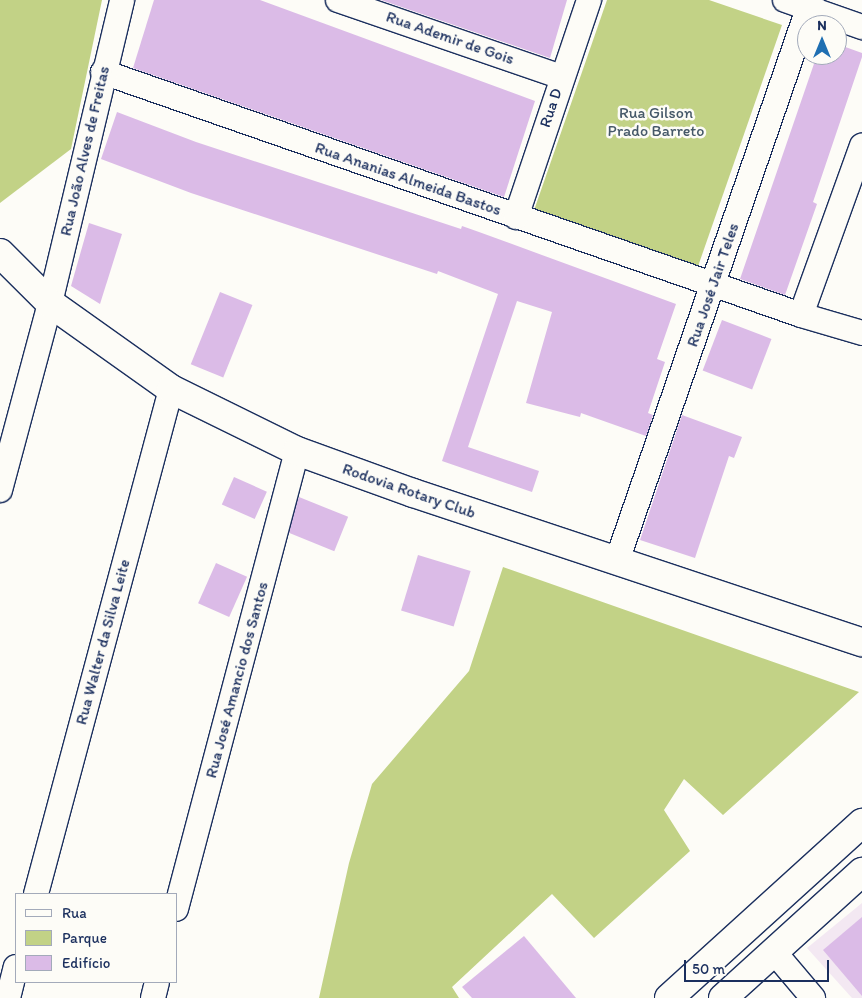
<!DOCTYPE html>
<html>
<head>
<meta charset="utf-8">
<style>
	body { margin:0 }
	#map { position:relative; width:862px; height:998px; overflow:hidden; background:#fdfcf7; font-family:Itim,sans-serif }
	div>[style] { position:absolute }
	.built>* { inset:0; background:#f3e8f2 }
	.green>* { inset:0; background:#c2d286 }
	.building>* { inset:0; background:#dbbbe7; transform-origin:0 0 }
	.roads { filter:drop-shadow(1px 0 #1b2f5e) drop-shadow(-1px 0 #1b2f5e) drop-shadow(0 1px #1b2f5e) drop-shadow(0 -1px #1b2f5e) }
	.street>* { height:24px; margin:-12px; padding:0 12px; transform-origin:12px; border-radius:12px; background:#fdfcf7 }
	.secondary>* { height:28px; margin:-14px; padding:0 14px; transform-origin:14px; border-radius:14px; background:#fdfcf7 }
	.primary>* { height:28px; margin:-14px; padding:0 14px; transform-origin:14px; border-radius:14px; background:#fdfcf7 }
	span { translate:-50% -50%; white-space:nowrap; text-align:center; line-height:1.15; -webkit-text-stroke:5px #fdfcf7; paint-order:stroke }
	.street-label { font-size:16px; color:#1b2f5e }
	.park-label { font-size:16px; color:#455868 }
	.legend { position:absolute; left:15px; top:893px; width:162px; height:90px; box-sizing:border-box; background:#fdfcf7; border:1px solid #a3aaba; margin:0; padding:6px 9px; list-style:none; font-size:15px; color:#1b2f5e }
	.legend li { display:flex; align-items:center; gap:10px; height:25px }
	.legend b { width:25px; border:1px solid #a3aaba }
	.north { position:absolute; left:797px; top:15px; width:50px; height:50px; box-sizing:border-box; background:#fdfcf7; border:1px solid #a3aaba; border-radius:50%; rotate:0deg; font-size:14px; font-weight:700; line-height:20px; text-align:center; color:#1b2f5e }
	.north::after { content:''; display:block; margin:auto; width:18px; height:22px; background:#1f6fb2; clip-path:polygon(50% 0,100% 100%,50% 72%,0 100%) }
	.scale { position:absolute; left:684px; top:960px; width:145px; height:22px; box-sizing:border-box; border:2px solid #1b2f5e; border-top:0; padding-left:6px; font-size:15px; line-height:18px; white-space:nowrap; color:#1b2f5e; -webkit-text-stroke:4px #fdfcf7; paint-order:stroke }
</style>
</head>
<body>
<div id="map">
	<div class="built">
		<div style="clip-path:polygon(862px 903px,862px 998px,852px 998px,807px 948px)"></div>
	</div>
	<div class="green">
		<div style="clip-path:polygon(0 0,102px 0,71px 149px,0 203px)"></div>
		<div style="clip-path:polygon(607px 0,709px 0,782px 25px,695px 275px,531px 219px)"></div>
		<div style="clip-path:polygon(503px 567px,859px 692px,723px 815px,684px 779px,664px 810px,690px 851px,594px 938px,552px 894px,452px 987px,459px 998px,319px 998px,349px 863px,372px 784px,469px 671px)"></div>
	</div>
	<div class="building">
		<div style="clip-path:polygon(154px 0,260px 0,535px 101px,504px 197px,133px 68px)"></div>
		<div style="clip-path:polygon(381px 0,567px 0,550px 58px)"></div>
		<div style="clip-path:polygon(837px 44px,862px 53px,862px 57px,813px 202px,817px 204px,785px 295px,740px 279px,817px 55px,837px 55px)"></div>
		<div style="clip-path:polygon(117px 112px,196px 142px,461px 229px,462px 226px,479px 232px,676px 304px,657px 359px,665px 362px,648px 413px,653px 415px,646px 436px,581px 413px,580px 417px,526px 403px,552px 312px,517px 301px,468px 447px,539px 471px,532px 492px,442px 461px,498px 294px,438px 271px,437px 274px,191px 193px,101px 159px)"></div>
		<div style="clip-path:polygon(89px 223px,122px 234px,100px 304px,71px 286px)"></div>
		<div style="left:220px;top:292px;width:35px;height:78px;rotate:22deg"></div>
		<div style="left:722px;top:320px;width:53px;height:54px;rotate:21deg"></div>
		<div style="clip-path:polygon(682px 415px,742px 437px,734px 458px,729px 456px,695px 558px,640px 540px)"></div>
		<div style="left:234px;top:477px;width:36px;height:30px;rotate:24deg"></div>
		<div style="left:299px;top:497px;width:53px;height:37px;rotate:22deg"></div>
		<div style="left:418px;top:555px;width:55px;height:58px;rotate:17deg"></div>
		<div style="left:216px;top:563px;width:34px;height:44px;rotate:24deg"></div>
		<div style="clip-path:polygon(862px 917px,862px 996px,823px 950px)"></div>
		<div style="clip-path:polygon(524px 936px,576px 998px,472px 998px,462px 987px)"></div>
	</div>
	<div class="roads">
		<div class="street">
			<div style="left:338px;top:0;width:236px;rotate:19deg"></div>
			<div style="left:785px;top:0;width:82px;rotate:19.3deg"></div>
			<div style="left:103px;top:72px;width:739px;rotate:19.19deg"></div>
			<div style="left:801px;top:315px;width:64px;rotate:16.4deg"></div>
			<div style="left:516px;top:217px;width:229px;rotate:-71.4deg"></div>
			<div style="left:801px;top:315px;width:180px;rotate:-70.2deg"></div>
			<div style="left:0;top:490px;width:194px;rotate:-75deg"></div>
			<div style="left:50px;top:303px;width:311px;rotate:-76.6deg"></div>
			<div style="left:617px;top:561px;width:594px;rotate:-70.92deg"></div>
			<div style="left:36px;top:894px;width:523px;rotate:-75.03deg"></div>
			<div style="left:176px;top:909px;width:474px;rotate:-75.2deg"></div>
			<div style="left:775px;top:953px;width:59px;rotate:49.8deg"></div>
			<div style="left:8px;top:998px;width:32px;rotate:-76deg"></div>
			<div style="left:153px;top:998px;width:16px;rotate:-76deg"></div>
		</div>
		<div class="secondary">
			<div style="left:0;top:253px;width:71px;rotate:45deg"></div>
			<div style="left:50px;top:303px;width:148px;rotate:35.4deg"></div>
			<div style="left:171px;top:389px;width:140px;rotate:26.2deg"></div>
			<div style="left:297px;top:451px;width:123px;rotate:19.9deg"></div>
			<div style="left:413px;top:493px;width:473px;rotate:18.4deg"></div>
		</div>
		<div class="primary">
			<div style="left:669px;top:998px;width:261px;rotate:-42.2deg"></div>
			<div style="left:723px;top:998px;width:188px;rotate:-42.2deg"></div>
		</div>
	</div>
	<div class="street-label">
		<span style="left:450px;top:38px;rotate:19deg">Rua Ademir de Gois</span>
		<span style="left:551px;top:108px;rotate:-72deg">Rua D</span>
		<span style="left:85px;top:151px;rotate:-77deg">Rua João Alves de Freitas</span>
		<span style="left:408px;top:179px;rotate:19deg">Rua Ananias Almeida Bastos</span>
		<span style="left:713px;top:285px;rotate:-71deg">Rua José Jair Teles</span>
		<span style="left:409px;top:491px;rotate:19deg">Rodovia Rotary Club</span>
		<span style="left:103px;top:642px;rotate:-75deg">Rua Walter da Silva Leite</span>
		<span style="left:237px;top:680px;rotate:-75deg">Rua José Amancio dos Santos</span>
	</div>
	<div class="park-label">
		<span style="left:656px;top:122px">Rua Gilson<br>Prado Barreto</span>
	</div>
	<ul class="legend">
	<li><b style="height:6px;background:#fdfcf7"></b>Rua</li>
	<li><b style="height:14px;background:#c2d286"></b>Parque</li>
	<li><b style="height:14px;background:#dbbbe7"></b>Edifício</li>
	</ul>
	<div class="north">N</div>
	<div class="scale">50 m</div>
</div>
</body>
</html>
